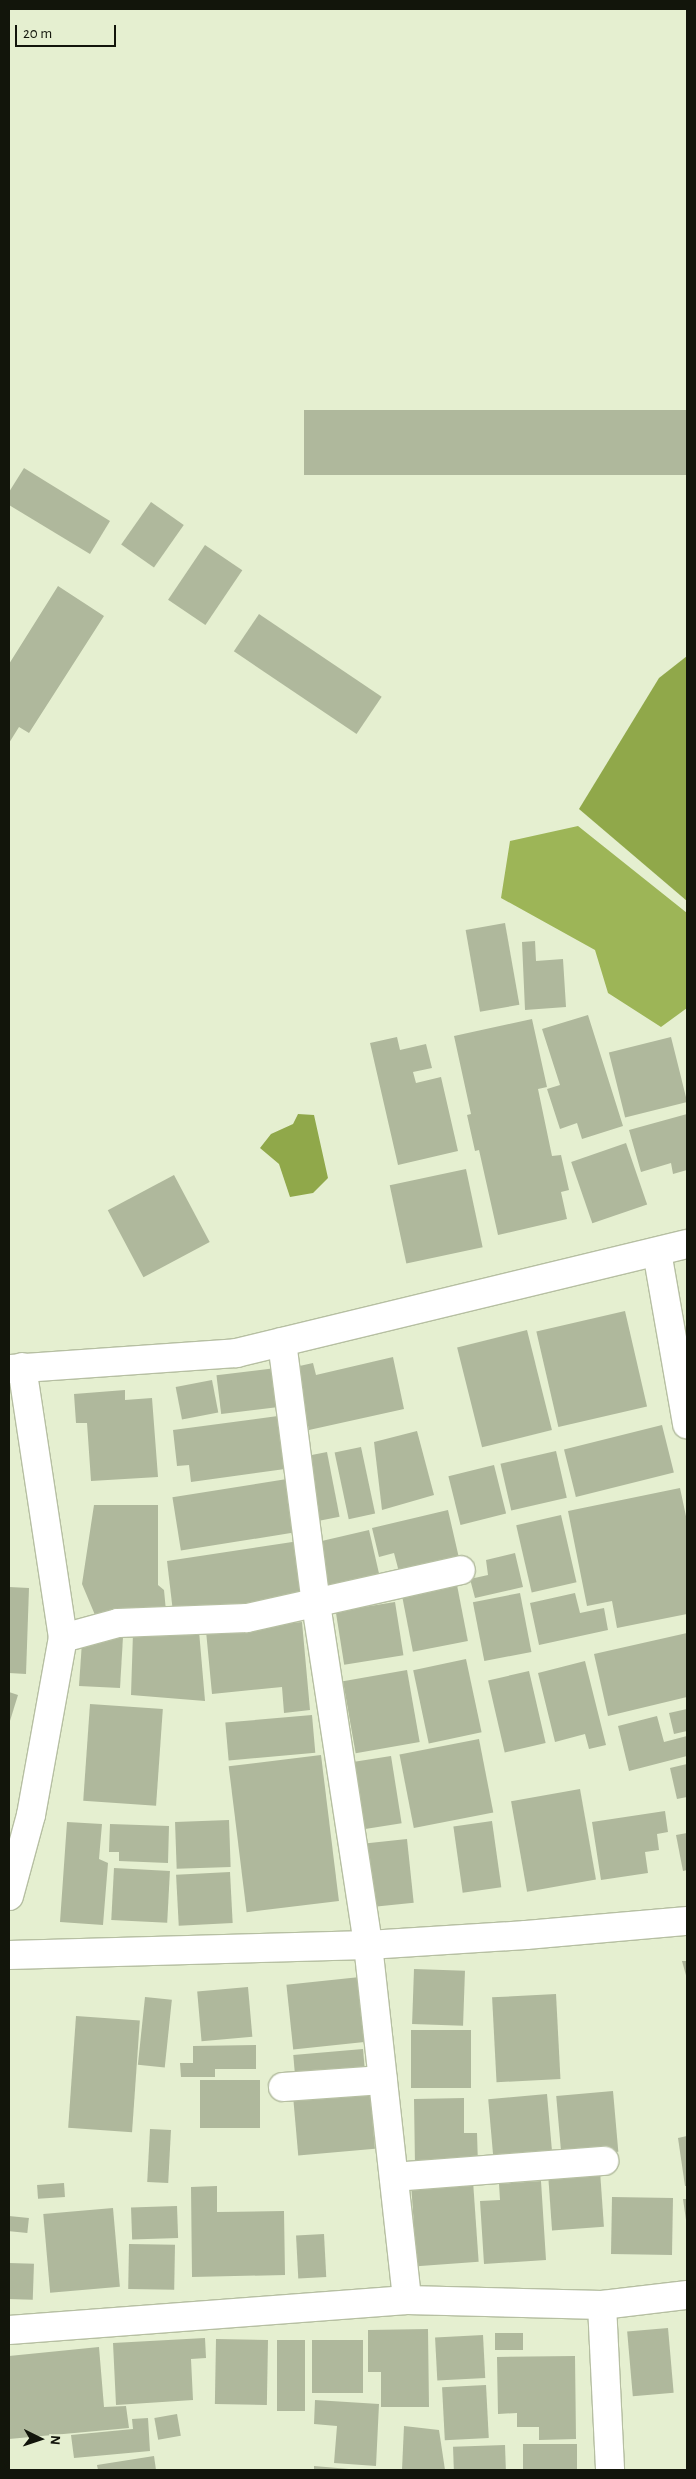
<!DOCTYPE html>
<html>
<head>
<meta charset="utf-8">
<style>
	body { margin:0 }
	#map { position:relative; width:696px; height:2479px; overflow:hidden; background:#e5efd0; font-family:"Alegreya Sans",sans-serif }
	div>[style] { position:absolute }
	.forest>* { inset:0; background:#9db557 }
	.water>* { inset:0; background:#90a84a }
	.building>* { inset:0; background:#afb89c; transform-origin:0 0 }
	.roads { filter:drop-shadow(1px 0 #b6bfa2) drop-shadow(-1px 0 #b6bfa2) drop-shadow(0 1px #b6bfa2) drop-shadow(0 -1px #b6bfa2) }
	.minor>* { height:28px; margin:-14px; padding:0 14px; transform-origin:14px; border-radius:14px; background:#fff }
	span { translate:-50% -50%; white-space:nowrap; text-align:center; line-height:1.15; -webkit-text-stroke:5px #e5efd0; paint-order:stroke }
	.frame { position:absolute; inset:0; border:10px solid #12150b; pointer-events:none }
	.north { position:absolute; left:15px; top:2414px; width:50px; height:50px; -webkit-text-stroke:4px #e5efd0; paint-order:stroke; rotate:94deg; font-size:14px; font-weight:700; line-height:20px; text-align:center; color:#12150b }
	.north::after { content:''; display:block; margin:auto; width:18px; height:22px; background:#12150b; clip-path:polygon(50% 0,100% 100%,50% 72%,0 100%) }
	.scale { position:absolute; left:15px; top:25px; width:101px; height:22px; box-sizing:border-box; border:2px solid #12150b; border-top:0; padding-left:6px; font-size:15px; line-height:18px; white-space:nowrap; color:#12150b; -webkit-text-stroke:4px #e5efd0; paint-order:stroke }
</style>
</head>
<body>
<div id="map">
	<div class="forest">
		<div style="clip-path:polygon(578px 826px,687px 913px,687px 1008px,661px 1027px,608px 993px,595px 950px,501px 898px,510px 841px)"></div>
	</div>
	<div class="water">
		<div style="clip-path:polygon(687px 656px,687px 901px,579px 809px,659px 678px)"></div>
		<div style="clip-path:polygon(298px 1114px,314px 1115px,328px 1178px,313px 1193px,290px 1197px,279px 1164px,260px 1148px,271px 1134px,293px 1124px)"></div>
	</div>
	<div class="building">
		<div style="left:687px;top:410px;width:65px;height:383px;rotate:90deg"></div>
		<div style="clip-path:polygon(24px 468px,110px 521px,90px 554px,9px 505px,9px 492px)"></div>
		<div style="left:151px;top:502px;width:40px;height:52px;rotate:35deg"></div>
		<div style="left:205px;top:545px;width:45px;height:66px;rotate:34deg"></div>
		<div style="clip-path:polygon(58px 586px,104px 616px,29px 733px,19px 727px,9px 743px,9px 664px)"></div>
		<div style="left:259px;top:614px;width:148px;height:45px;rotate:34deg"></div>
		<div style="left:505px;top:923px;width:83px;height:40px;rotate:80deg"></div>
		<div style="clip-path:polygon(535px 941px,536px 961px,563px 959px,566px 1007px,525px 1010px,522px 942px)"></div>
		<div style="clip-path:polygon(588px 1015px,623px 1126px,582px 1139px,577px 1123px,560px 1129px,547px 1089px,560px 1085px,542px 1029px)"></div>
		<div style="clip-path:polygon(532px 1019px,547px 1087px,538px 1089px,552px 1156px,561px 1155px,569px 1190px,561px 1192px,567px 1219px,498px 1235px,479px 1150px,475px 1151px,467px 1115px,471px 1114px,454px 1036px)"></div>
		<div style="clip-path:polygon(397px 1037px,400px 1050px,426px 1044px,432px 1068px,413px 1072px,416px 1083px,441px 1077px,458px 1151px,398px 1165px,370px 1043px)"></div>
		<div style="left:671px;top:1037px;width:67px;height:64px;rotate:76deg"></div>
		<div style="clip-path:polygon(687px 1114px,687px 1170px,673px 1174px,671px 1163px,641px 1172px,629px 1130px)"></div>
		<div style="left:626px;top:1143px;width:65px;height:58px;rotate:71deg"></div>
		<div style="left:466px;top:1169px;width:80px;height:78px;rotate:78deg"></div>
		<div style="left:174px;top:1175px;width:76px;height:75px;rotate:62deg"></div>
		<div style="left:625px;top:1311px;width:98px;height:91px;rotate:77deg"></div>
		<div style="left:527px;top:1330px;width:103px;height:72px;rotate:76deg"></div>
		<div style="clip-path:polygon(393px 1357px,404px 1409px,309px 1430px,295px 1367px,313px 1363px,316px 1375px)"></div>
		<div style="left:276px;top:1368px;width:39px;height:60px;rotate:83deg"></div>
		<div style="left:212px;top:1380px;width:33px;height:37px;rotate:79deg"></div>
		<div style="clip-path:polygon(125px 1390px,125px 1400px,152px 1398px,158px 1477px,91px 1481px,87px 1423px,76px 1423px,74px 1394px)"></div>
		<div style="clip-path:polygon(278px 1416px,285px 1469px,191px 1482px,189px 1465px,177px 1466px,173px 1430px)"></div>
		<div style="left:662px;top:1425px;width:49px;height:101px;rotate:76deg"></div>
		<div style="clip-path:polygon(417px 1431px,434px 1495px,382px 1510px,374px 1442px)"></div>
		<div style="left:361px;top:1447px;width:68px;height:27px;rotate:78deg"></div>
		<div style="left:556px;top:1451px;width:48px;height:57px;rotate:77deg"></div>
		<div style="left:327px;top:1452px;width:66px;height:22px;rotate:79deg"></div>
		<div style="left:494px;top:1465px;width:50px;height:47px;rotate:76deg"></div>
		<div style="left:287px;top:1479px;width:54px;height:116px;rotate:81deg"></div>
		<div style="clip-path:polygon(680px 1488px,687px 1521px,687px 1614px,617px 1628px,612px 1601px,587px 1606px,568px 1511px)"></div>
		<div style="clip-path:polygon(94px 1505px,158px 1505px,158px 1585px,164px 1590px,166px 1611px,95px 1615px,82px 1584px)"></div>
		<div style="clip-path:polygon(448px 1510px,459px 1558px,399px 1572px,394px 1553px,379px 1557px,372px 1528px)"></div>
		<div style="left:561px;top:1515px;width:69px;height:46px;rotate:77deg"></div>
		<div style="left:369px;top:1530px;width:50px;height:54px;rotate:77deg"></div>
		<div style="clip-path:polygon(299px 1541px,306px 1595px,241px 1611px,173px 1612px,167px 1561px)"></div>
		<div style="clip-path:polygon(515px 1553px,523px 1587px,475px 1598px,470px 1579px,488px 1575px,486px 1560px)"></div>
		<div style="left:457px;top:1585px;width:57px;height:56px;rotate:79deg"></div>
		<div style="clip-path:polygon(9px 1587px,29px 1588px,26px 1674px,9px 1673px)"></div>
		<div style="left:520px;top:1593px;width:60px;height:48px;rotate:79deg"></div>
		<div style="clip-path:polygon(575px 1593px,580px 1613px,604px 1608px,608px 1630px,539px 1645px,530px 1603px)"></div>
		<div style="left:395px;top:1602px;width:54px;height:60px;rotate:81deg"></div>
		<div style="clip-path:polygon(302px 1622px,310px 1710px,284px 1713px,282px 1687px,212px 1694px,206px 1631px)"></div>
		<div style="clip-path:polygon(199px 1631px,205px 1701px,131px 1695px,133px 1633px)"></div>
		<div style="clip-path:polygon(687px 1633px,687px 1697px,608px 1716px,594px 1654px)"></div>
		<div style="clip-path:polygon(107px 1636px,123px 1637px,120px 1688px,79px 1686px,82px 1642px)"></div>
		<div style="left:466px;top:1659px;width:75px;height:54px;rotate:78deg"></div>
		<div style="clip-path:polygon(585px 1661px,606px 1745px,589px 1749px,585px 1734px,555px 1742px,538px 1673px)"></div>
		<div style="left:407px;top:1670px;width:73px;height:65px;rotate:80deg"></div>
		<div style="left:529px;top:1671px;width:74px;height:42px;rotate:77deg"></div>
		<div style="clip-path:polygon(9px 1692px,18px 1695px,9px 1724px)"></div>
		<div style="left:90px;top:1704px;width:73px;height:97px;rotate:4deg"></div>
		<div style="clip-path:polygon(687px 1709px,687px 1731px,674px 1734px,669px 1713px)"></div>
		<div style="left:312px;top:1715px;width:38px;height:87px;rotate:85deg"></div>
		<div style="clip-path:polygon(657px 1716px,664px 1742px,687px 1736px,687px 1756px,629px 1771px,618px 1726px)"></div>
		<div style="left:479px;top:1739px;width:75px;height:81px;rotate:79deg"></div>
		<div style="left:321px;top:1755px;width:147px;height:93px;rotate:83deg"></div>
		<div style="left:391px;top:1756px;width:68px;height:45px;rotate:81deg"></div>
		<div style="clip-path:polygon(687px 1764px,687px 1797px,677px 1799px,670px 1768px)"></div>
		<div style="left:580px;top:1789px;width:92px;height:70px;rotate:80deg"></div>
		<div style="clip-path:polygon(665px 1811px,668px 1832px,657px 1834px,659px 1850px,645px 1852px,648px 1873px,601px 1880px,592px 1822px)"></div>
		<div style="left:229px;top:1820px;width:47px;height:54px;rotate:88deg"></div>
		<div style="left:492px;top:1821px;width:67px;height:39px;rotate:82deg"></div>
		<div style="clip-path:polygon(67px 1822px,102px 1824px,99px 1859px,108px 1863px,103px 1925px,60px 1922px)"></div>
		<div style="clip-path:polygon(110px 1824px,169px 1826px,168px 1863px,119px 1861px,119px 1852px,109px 1852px)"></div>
		<div style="clip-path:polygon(687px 1833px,687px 1870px,683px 1871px,676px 1835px)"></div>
		<div style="left:407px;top:1839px;width:64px;height:47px;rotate:84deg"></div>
		<div style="left:114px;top:1868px;width:56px;height:52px;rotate:3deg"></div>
		<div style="left:230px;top:1872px;width:51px;height:54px;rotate:87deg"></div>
		<div style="clip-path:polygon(682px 1961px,687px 1961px,687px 1979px)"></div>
		<div style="left:414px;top:1969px;width:51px;height:55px;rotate:2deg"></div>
		<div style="left:360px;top:1977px;width:65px;height:74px;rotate:84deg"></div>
		<div style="left:248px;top:1987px;width:50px;height:51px;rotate:85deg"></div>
		<div style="left:556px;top:1994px;width:85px;height:64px;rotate:87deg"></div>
		<div style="left:145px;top:1997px;width:27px;height:68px;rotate:6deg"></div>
		<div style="left:76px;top:2016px;width:64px;height:112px;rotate:4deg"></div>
		<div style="left:411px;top:2030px;width:60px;height:58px"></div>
		<div style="clip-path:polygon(256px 2045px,256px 2069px,215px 2069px,215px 2077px,181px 2077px,180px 2063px,193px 2063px,193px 2046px)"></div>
		<div style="left:363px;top:2049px;width:22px;height:70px;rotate:85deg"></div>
		<div style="left:200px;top:2080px;width:60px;height:48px"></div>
		<div style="left:613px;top:2091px;width:61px;height:57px;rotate:85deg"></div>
		<div style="left:370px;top:2092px;width:57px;height:77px;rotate:85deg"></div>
		<div style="left:547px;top:2094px;width:61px;height:59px;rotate:85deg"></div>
		<div style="clip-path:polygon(464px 2098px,464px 2133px,477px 2133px,478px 2165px,415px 2166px,414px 2099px)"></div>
		<div style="left:150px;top:2129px;width:21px;height:53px;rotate:3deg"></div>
		<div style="clip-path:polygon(687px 2136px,687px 2186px,685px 2186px,678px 2138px)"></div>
		<div style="left:600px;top:2171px;width:56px;height:52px;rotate:86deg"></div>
		<div style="left:473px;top:2181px;width:81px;height:62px;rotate:86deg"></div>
		<div style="clip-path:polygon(541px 2181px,546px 2260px,484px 2264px,480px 2201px,500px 2200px,499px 2184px)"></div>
		<div style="left:64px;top:2183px;width:14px;height:27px;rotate:86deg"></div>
		<div style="clip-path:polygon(217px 2186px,217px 2212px,284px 2211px,285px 2275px,192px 2277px,191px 2187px)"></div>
		<div style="left:612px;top:2197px;width:61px;height:57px;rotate:1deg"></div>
		<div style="clip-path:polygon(683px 2199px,687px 2199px,687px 2220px,686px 2220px)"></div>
		<div style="left:177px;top:2206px;width:32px;height:46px;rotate:88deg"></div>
		<div style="left:113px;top:2208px;width:79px;height:70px;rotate:85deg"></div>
		<div style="left:9px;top:2216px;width:20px;height:15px;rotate:6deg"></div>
		<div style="left:324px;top:2234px;width:43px;height:28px;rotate:87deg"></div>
		<div style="left:129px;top:2244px;width:46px;height:45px;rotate:1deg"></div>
		<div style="left:9px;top:2263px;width:25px;height:36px;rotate:2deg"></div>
		<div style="left:668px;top:2328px;width:65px;height:41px;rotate:85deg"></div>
		<div style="clip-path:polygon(428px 2329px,429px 2407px,381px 2407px,381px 2372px,368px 2372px,368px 2330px)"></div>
		<div style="left:495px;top:2333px;width:28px;height:17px"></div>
		<div style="left:483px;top:2335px;width:43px;height:48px;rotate:87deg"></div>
		<div style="clip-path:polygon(205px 2338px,206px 2358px,191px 2359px,193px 2400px,116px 2405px,113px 2343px)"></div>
		<div style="left:216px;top:2339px;width:52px;height:65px;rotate:1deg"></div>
		<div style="left:277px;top:2340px;width:28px;height:71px"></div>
		<div style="left:312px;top:2340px;width:51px;height:53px"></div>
		<div style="clip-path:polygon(99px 2347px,104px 2407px,126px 2406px,129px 2428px,9px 2439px,9px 2356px)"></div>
		<div style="clip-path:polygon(575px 2356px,576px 2439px,539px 2440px,539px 2427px,517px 2427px,517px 2413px,498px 2414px,497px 2357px)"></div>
		<div style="left:486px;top:2385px;width:53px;height:44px;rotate:87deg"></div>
		<div style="clip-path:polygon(315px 2400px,379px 2404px,376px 2466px,334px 2463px,337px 2426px,314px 2424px)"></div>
		<div style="left:177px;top:2414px;width:22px;height:23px;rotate:80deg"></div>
		<div style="clip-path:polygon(148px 2418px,150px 2451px,74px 2458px,71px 2435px,133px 2429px,132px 2419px)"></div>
		<div style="clip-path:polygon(404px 2426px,439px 2430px,445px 2470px,402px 2470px)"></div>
		<div style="left:523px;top:2444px;width:54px;height:26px"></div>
		<div style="left:505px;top:2445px;width:25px;height:52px;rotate:88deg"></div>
		<div style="clip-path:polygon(154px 2456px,156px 2470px,98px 2470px,97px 2465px)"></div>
		<div style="clip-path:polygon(314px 2466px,349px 2469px,349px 2470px,314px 2470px)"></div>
	</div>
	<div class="roads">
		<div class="minor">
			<div style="left:657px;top:1252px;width:175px;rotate:80.1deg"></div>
			<div style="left:282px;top:1342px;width:264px;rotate:82.6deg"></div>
			<div style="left:316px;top:1604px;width:345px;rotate:81.3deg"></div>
			<div style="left:368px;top:1945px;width:357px;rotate:83.7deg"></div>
			<div style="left:407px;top:2300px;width:195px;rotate:1.5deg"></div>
			<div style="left:602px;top:2305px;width:86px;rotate:-6.7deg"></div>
			<div style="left:9px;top:1369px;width:228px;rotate:-4deg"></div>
			<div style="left:236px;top:1353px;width:464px;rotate:-13.6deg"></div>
			<div style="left:63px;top:1638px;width:57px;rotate:-15.3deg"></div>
			<div style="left:118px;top:1623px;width:129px;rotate:-2.2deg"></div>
			<div style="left:247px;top:1618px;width:219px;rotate:-12.6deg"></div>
			<div style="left:9px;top:1896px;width:84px;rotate:-74.8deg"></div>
			<div style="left:31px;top:1815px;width:180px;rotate:-79.8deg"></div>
			<div style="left:63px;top:1638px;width:274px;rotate:-98.6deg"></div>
			<div style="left:9px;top:1955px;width:359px;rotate:-1.6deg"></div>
			<div style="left:368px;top:1945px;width:158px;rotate:-3.6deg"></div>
			<div style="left:526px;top:1935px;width:162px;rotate:-5deg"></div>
			<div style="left:283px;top:2087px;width:100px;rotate:-4deg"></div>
			<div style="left:394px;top:2177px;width:211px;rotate:-4.4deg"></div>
			<div style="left:602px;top:2305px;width:165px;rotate:87.2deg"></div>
			<div style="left:9px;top:2330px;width:399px;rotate:-4.3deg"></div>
		</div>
	</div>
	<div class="frame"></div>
	<div class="north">N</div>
	<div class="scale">20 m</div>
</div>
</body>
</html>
